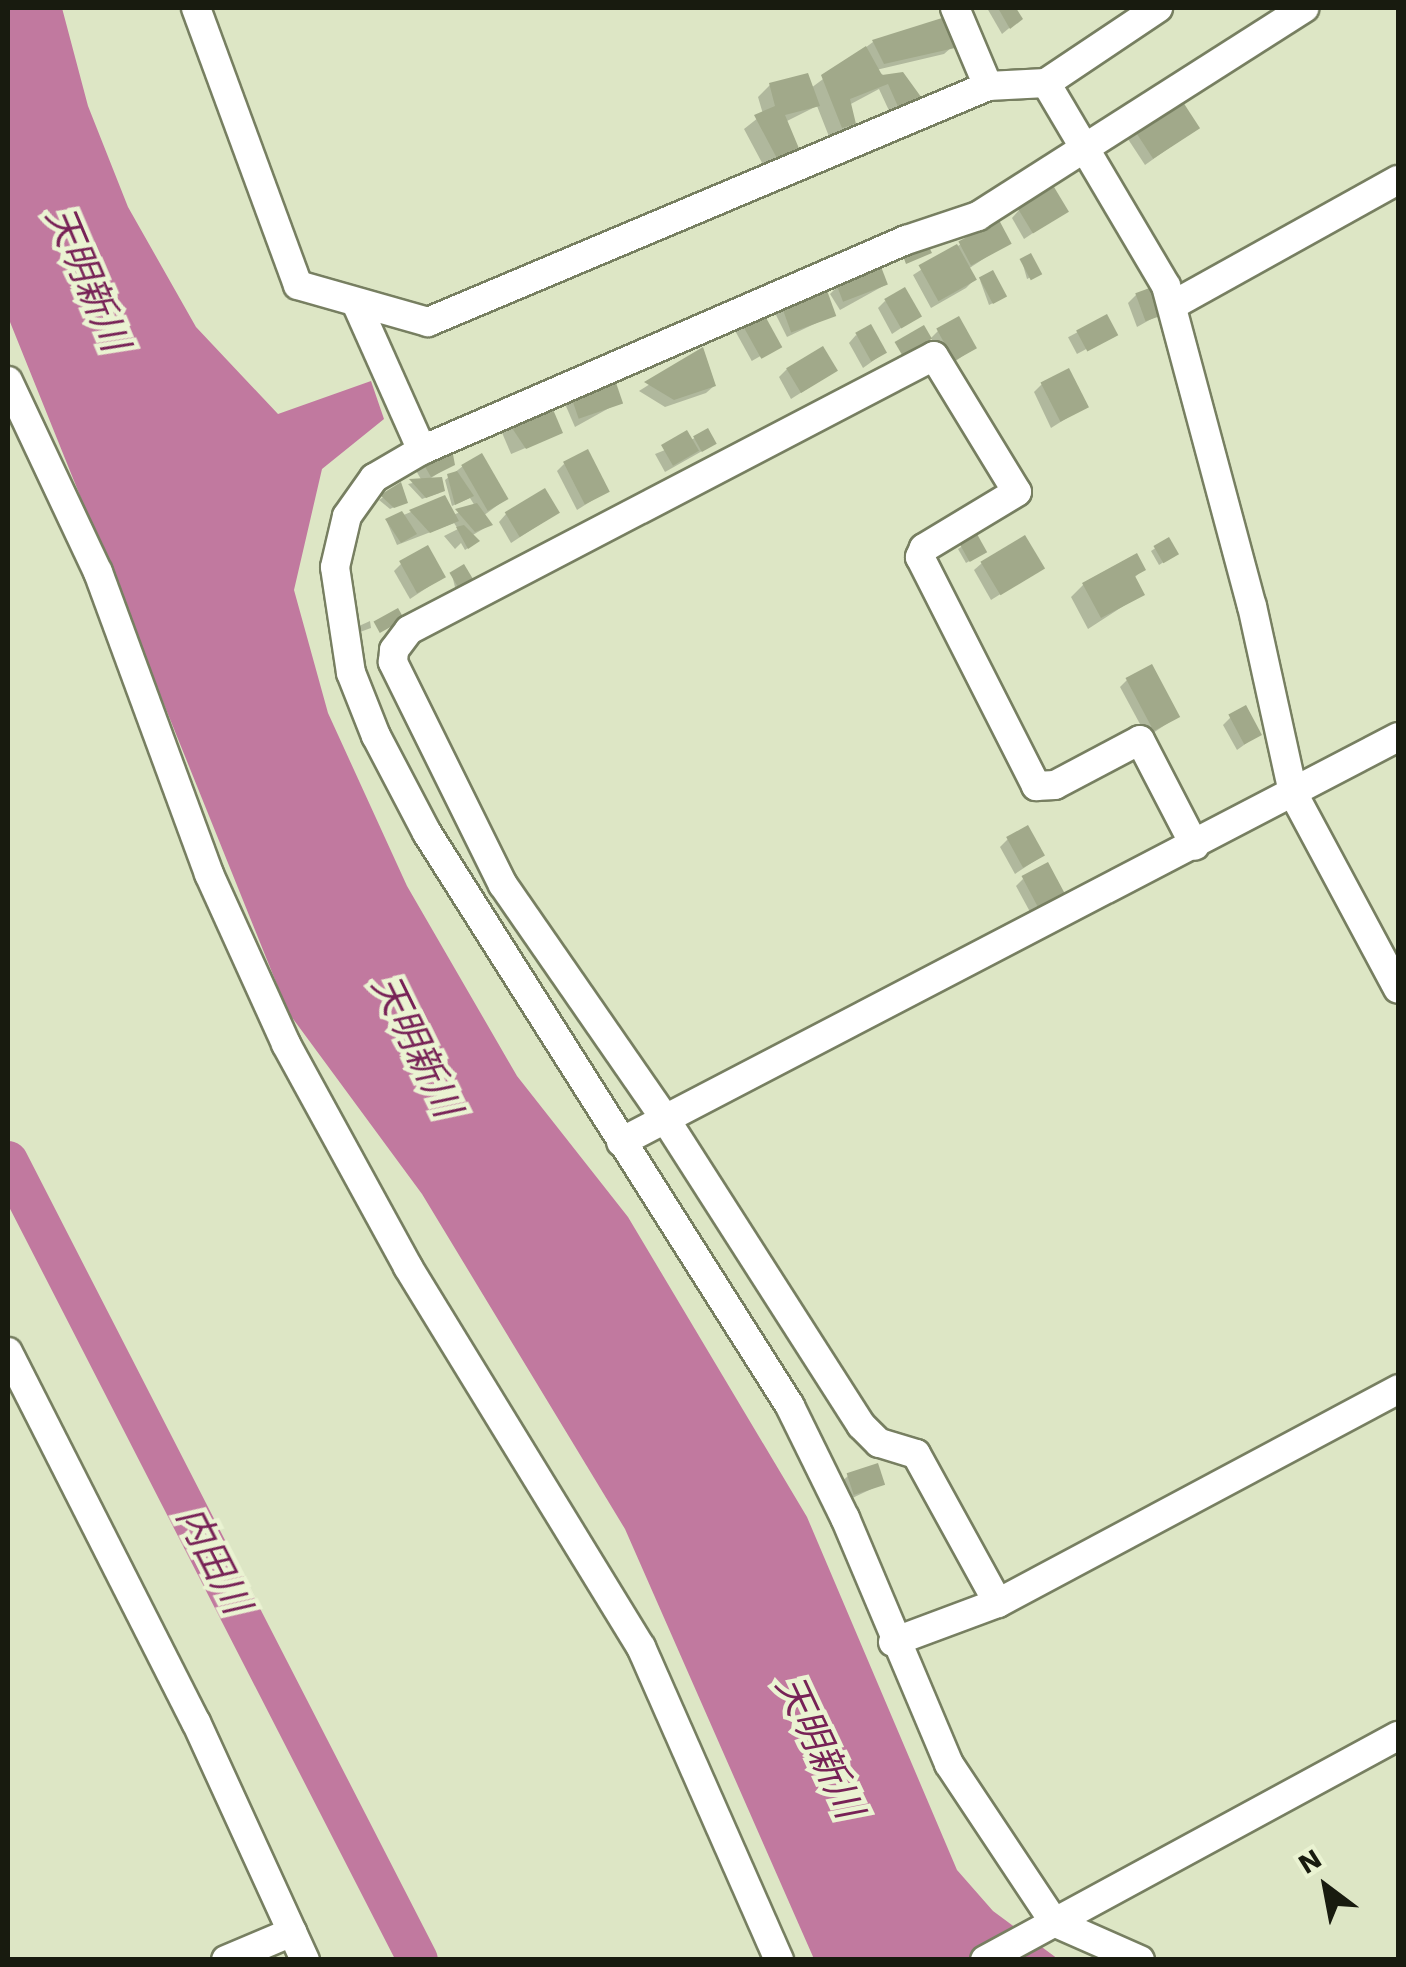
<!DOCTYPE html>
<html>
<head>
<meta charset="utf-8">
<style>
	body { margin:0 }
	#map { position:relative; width:1406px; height:1967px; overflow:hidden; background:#dde6c5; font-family:"Work Sans","Noto Sans JP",sans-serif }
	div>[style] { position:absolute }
	.water>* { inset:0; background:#c1799f }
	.shadow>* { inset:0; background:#0003; transform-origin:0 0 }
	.river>* { height:40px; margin:-20px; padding:0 20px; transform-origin:20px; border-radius:20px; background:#c1799f }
	.building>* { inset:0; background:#a1a98a; transform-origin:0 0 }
	.roads { filter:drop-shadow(2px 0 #777f61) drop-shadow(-2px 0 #777f61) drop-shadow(0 2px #777f61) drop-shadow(0 -2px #777f61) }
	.minor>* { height:28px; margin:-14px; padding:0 14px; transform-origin:14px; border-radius:14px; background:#fff }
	span { translate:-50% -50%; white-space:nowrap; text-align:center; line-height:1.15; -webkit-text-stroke:9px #eaf3d2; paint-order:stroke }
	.water-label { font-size:38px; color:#772256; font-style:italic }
	.frame { position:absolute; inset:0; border:10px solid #181b0f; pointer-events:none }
	.north { position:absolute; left:1276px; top:1837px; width:100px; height:100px; -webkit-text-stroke:8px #eaf3d2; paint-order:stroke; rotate:328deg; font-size:28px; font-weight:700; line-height:40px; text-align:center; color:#181b0f }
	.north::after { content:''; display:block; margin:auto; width:35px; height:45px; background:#181b0f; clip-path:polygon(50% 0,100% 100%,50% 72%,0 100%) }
</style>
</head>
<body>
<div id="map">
	<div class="water">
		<div style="clip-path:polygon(8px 8px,62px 8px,88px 106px,128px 207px,196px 327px,278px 414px,371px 381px,384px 419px,322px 469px,294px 590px,328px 713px,407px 886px,517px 1076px,628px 1217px,807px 1517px,957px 1870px,993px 1911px,1058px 1959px,814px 1959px,625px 1529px,422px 1194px,288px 1012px,8px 317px)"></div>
	</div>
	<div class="shadow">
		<div style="clip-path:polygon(987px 8px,1013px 8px,1020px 19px,1002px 34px)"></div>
		<div style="clip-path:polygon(940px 21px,952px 47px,944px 54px,876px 70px,921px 101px,892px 117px,879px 89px,849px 105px,853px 124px,830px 139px,817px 106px,785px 122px,800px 157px,769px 176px,744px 129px,763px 114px,758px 97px,770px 85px,811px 88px,873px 42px)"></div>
		<div style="clip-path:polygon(1133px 128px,1197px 128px,1145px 165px,1126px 136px)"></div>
		<div style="clip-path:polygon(1019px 210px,1066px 211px,1024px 239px,1012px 218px)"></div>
		<div style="clip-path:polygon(1008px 243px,968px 269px,974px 280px,966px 288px,931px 308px,913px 275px,961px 244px)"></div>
		<div style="clip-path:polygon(1022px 261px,1039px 273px,1027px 279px)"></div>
		<div style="clip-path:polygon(980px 280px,1001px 299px,989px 305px)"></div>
		<div style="clip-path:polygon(885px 285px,840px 310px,830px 294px,838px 286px)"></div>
		<div style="clip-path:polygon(1136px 295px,1162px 313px,1137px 327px,1128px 303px)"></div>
		<div style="clip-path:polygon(885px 301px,919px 316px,892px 334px,878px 308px)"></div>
		<div style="clip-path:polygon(783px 305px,833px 315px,787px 337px,775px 313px)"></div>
		<div style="left:759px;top:310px;width:41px;height:31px;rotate:61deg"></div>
		<div style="left:1106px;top:317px;width:19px;height:43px;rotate:62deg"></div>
		<div style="clip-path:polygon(938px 331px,974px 348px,947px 367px,931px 338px)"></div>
		<div style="clip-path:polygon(856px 335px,884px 353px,863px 368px,849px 343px)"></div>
		<div style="clip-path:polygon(702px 351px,714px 386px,706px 393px,665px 407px,639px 391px)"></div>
		<div style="clip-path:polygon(787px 369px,835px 371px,791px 399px,779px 377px)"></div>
		<div style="clip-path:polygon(1042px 384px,1086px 406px,1051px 428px,1034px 392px)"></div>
		<div style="clip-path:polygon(572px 397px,620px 402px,575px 427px,565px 404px)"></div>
		<div style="left:547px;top:403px;width:33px;height:53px;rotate:67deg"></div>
		<div style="clip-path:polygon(695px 438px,711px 446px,665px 472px,655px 454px)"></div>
		<div style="clip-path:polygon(421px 460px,452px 464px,428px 480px,439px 493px,422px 499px,408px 484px,422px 481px,414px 467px)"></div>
		<div style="clip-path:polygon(564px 464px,607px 491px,577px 510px,557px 471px)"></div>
		<div style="clip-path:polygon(463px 466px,506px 499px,483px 516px,490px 525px,471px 536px,474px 544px,465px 550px,461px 543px,455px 549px,444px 536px,458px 529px,454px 523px,397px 545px,387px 522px,444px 498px,453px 515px,475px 506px,470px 498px,452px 506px,445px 480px)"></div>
		<div style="clip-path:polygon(400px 486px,405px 502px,390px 509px,379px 500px)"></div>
		<div style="clip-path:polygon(557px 513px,511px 543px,499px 522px,506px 514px)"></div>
		<div style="clip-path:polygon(976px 537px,981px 554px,966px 563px,958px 549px)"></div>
		<div style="clip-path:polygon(1168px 540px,1173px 556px,1159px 565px,1151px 551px)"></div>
		<div style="clip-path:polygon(982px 563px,1042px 568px,991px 600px,974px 570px)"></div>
		<div style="clip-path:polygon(401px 564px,443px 577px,410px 599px,394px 571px)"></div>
		<div style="clip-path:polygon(1143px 569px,1134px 578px,1142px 594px,1088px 629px,1071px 597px,1083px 585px)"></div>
		<div style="clip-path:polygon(452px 575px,472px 581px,456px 591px)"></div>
		<div style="clip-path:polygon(370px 621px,371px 628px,360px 632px,359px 626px)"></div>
		<div style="clip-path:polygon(1127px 680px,1177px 717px,1147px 737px,1120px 687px)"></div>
		<div style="clip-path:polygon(1231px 717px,1259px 734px,1237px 750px,1223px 725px)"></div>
		<div style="clip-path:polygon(1008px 839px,1042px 856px,1015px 874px,1000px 847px)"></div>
		<div style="clip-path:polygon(1023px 879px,1066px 901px,1035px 921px,1016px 886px)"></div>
		<div style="clip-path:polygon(848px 1476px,882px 1484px,846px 1501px,840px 1483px)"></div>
	</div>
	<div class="river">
		<div style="left:8px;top:1161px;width:898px;rotate:62.84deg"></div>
	</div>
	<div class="building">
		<div style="clip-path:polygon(998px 8px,1016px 8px,1023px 19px,1010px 29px)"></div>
		<div style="clip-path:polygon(942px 18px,955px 48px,884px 64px,872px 40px)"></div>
		<div style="clip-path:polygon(866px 46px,882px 75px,903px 72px,924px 101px,900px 111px,888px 84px,850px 99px,856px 124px,842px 128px,821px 75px)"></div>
		<div style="clip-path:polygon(808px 73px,820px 106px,785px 115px,803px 158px,781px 166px,754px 115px,775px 106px,769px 83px)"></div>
		<div style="left:1181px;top:99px;width:35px;height:56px;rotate:57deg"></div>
		<div style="left:1054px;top:187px;width:29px;height:42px;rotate:59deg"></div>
		<div style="left:999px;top:220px;width:27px;height:46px;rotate:62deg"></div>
		<div style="clip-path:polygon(926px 241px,932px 253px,906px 264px,901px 250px)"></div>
		<div style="left:957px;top:244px;width:41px;height:44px;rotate:61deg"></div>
		<div style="left:1031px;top:253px;width:24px;height:13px;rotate:62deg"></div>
		<div style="left:880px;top:264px;width:22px;height:48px;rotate:69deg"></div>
		<div style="left:993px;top:270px;width:30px;height:16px;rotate:62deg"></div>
		<div style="left:825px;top:285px;width:33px;height:48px;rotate:70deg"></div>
		<div style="left:1155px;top:286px;width:30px;height:21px;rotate:70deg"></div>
		<div style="left:905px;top:287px;width:34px;height:24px;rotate:60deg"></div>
		<div style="left:760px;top:307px;width:46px;height:24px;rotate:61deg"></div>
		<div style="left:1107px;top:314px;width:24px;height:35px;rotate:62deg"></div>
		<div style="left:959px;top:316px;width:37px;height:26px;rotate:61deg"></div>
		<div style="left:871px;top:324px;width:33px;height:18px;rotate:61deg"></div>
		<div style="left:924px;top:325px;width:16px;height:34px;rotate:60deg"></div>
		<div style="left:823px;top:346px;width:29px;height:43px;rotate:59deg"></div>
		<div style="clip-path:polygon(703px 347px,716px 386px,674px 400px,644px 382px)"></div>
		<div style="left:1069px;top:368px;width:44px;height:32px;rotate:63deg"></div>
		<div style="left:614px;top:377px;width:28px;height:47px;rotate:71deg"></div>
		<div style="clip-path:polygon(549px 400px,563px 433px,526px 449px,506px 419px)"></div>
		<div style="left:708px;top:428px;width:18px;height:17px;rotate:61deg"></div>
		<div style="left:687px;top:430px;width:24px;height:30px;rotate:60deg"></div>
		<div style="clip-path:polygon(451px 444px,455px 465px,431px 477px,420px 458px)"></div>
		<div style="left:588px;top:449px;width:48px;height:28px;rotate:63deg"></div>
		<div style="left:482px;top:453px;width:53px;height:24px;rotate:60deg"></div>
		<div style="clip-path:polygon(457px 471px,474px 496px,455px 505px,447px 474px)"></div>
		<div style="clip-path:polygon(442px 477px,445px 491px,426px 498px,409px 479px)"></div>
		<div style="clip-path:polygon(401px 482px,408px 503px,394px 508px,380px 495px)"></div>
		<div style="left:545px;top:488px;width:29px;height:47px;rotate:59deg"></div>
		<div style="clip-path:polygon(445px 495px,459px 521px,430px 533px,409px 510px)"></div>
		<div style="clip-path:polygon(477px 503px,493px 525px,475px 532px,455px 509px)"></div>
		<div style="clip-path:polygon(402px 511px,417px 534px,401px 543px,385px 519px)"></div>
		<div style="clip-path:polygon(464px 525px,480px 541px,468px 549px,456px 527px)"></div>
		<div style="left:977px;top:534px;width:21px;height:20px;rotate:61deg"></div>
		<div style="left:1025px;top:535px;width:39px;height:52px;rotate:59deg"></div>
		<div style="left:1169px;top:537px;width:20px;height:18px;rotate:60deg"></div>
		<div style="left:428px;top:545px;width:37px;height:33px;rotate:61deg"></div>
		<div style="clip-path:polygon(1137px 553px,1146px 570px,1135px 576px,1145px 595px,1101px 618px,1082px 583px)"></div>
		<div style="left:464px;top:564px;width:21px;height:17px;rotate:59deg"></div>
		<div style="left:398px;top:608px;width:13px;height:28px;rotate:61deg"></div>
		<div style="left:1152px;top:664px;width:60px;height:30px;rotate:62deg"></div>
		<div style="left:1246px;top:705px;width:34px;height:20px;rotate:62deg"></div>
		<div style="left:1028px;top:825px;width:35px;height:25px;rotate:61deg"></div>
		<div style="left:1048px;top:862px;width:44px;height:30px;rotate:62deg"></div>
		<div style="left:878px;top:1463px;width:23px;height:33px;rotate:72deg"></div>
	</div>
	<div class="roads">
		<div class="minor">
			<div style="left:196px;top:8px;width:295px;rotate:69.8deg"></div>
			<div style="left:298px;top:285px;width:135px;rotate:15.9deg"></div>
			<div style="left:428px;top:322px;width:608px;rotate:-22.85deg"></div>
			<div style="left:988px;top:86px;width:58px;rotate:-3deg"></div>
			<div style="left:1046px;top:83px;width:135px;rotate:-33.8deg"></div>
			<div style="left:955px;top:8px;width:85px;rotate:67.1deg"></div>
			<div style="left:1046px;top:83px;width:236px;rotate:59.4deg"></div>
			<div style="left:1166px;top:286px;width:331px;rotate:75deg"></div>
			<div style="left:1252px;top:606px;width:191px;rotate:77.6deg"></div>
			<div style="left:1293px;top:793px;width:222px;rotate:61.8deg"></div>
			<div style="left:357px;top:305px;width:159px;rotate:65.9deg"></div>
			<div style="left:1173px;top:305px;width:257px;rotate:-29.1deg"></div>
			<div style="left:8px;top:381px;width:211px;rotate:64.8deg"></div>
			<div style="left:98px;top:572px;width:322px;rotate:69.8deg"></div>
			<div style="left:209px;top:874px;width:187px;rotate:65.6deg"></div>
			<div style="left:286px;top:1044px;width:254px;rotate:61.3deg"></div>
			<div style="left:408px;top:1267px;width:446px;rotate:58.5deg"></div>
			<div style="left:641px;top:1647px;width:342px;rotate:66.2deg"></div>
			<div style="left:621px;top:1142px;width:876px;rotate:-27.53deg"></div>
			<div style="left:8px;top:1352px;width:415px;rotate:63.1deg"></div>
			<div style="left:196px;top:1722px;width:262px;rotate:65.4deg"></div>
			<div style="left:998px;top:1603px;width:170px;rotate:-118.8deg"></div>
			<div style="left:916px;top:1454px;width:39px;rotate:-163deg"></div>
			<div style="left:879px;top:1443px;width:25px;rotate:-135deg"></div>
			<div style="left:861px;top:1425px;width:358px;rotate:-122.6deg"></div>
			<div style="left:668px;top:1123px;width:290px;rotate:-124.7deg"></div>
			<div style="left:503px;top:885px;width:249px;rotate:-116.3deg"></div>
			<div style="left:393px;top:662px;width:12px;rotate:-85deg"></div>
			<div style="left:394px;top:650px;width:25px;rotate:-53deg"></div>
			<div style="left:409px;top:630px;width:592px;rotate:-27.56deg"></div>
			<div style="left:934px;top:356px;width:159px;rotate:58.6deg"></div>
			<div style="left:1017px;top:492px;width:109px;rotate:148.9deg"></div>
			<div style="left:924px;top:548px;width:10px;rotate:114deg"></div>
			<div style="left:920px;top:557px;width:257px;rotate:63.1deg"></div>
			<div style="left:1036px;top:786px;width:19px;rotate:-3deg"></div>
			<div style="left:1055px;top:785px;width:96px;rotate:-27.9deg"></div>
			<div style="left:1140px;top:740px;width:119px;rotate:62.6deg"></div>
			<div style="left:893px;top:1642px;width:112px;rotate:-20.4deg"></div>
			<div style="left:998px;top:1603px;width:454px;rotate:-28.1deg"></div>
			<div style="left:226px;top:1960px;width:72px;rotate:-23deg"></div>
			<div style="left:985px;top:1960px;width:470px;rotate:-28.5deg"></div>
			<div style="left:1140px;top:1960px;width:94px;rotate:-156.2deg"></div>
			<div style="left:1054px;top:1922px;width:190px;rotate:-123.6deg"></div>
			<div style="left:949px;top:1764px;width:267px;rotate:-112.9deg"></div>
			<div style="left:845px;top:1518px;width:125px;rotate:-116.2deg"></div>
			<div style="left:790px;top:1406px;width:678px;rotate:-122.35deg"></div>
			<div style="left:427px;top:833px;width:110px;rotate:-117.7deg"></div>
			<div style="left:376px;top:736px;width:68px;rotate:-111.6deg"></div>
			<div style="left:351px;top:673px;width:107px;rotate:-98.6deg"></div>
			<div style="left:335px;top:567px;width:52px;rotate:-76.8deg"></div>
			<div style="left:347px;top:516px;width:47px;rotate:-54.6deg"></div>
			<div style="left:374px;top:478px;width:56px;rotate:-30.3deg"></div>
			<div style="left:422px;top:450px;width:528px;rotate:-23.46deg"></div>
			<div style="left:906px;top:240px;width:76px;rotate:-18.4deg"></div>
			<div style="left:978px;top:216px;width:387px;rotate:-32.5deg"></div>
		</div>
	</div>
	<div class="water-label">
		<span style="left:87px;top:279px;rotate:67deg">天明新川</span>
		<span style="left:416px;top:1046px;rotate:64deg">天明新川</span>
		<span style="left:213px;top:1560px;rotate:63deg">内田川</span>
		<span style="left:819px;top:1747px;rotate:65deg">天明新川</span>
	</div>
	<div class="frame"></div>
	<div class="north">N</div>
</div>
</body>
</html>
